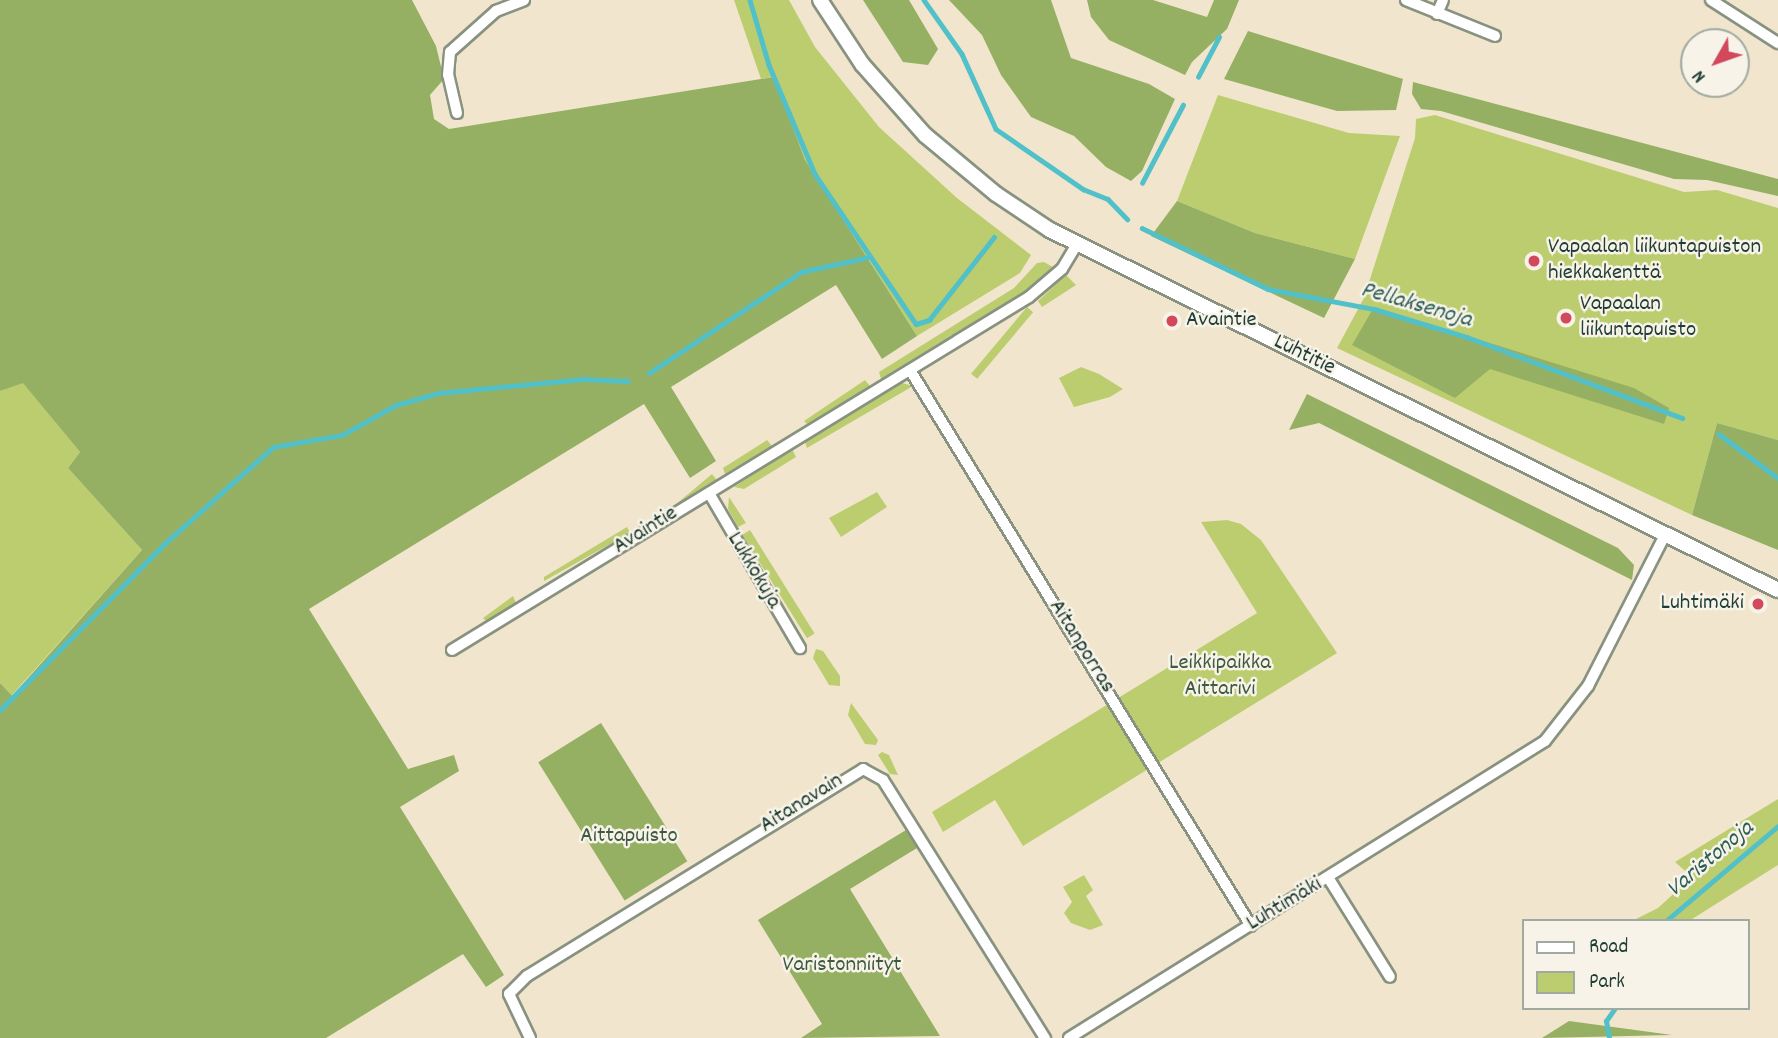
<!DOCTYPE html>
<html>
<head>
<meta charset="utf-8">
<style>
	body { margin:0 }
	#map { position:relative; width:1778px; height:1038px; overflow:hidden; background:#f1e6cd; font-family:Dekko,sans-serif }
	div>[style] { position:absolute }
	.green>* { inset:0; background:#bccd70; transform-origin:0 0 }
	.forest>* { inset:0; background:#95b062; transform-origin:0 0 }
	.stream>* { height:4.5px; margin:-2.25px; padding:0 2.25px; transform-origin:2.25px; border-radius:2.25px; background:#52c0c8 }
	.roads { filter:drop-shadow(2px 0 #889280) drop-shadow(-2px 0 #889280) drop-shadow(0 2px #889280) drop-shadow(0 -2px #889280) }
	.minor>* { height:10px; margin:-5px; padding:0 5px; transform-origin:5px; border-radius:5px; background:#fff }
	.tertiary>* { height:14px; margin:-7px; padding:0 7px; transform-origin:7px; border-radius:7px; background:#fff }
	.dots>* { width:19px; height:19px; translate:-50% -50%; box-sizing:border-box; border:4px solid #f7f3e8; border-radius:50% }
	span { translate:-50% -50%; white-space:nowrap; text-align:center; line-height:1.15; -webkit-text-stroke:5px #f7f3e8; paint-order:stroke }
	.poi-label { font-size:23px; color:#1f3d34 }
	.left { translate:0 -50%; text-align:left }
	.right { translate:-100% -50%; text-align:right }
	.street-label { font-size:23px; color:#1f3d34 }
	.park-label { font-size:23px; color:#3e5a40 }
	.water-label { font-size:24px; color:#2c5e59; font-style:italic }
	.legend { position:absolute; left:1522px; top:919px; width:228px; height:91px; box-sizing:border-box; background:#f7f3e8; border:2px solid #a1aaa0; margin:0; padding:9px 12px; list-style:none; font-size:21px; color:#1f3d34 }
	.legend li { display:flex; align-items:center; gap:14px; height:35px }
	.legend b { width:35px; border:2px solid #a1aaa0 }
	.north { position:absolute; left:1680px; top:28px; width:70px; height:70px; box-sizing:border-box; background:#f7f3e8; border:2px solid #a1aaa0; border-radius:50%; rotate:230deg; font-size:19px; font-weight:700; line-height:28px; text-align:center; color:#1f3d34 }
	.north::after { content:''; display:block; margin:auto; width:24px; height:32px; background:#d1495b; clip-path:polygon(50% 0,100% 100%,50% 72%,0 100%) }
</style>
</head>
<body>
<div id="map">
	<div class="green">
		<div style="clip-path:polygon(734px 0,789px 0,815px 47px,879px 127px,957px 198px,1031px 255px,1020px 273px,917px 336px,805px 160px,774px 77px,761px 79px)"></div>
		<div style="clip-path:polygon(1218px 95px,1349px 133px,1400px 136px,1355px 259px,1255px 233px,1177px 201px)"></div>
		<div style="clip-path:polygon(1435px 115px,1684px 192px,1717px 190px,1778px 208px,1778px 440px,1717px 423px,1692px 515px,1337px 348px,1364px 298px,1415px 138px,1416px 119px)"></div>
		<div style="clip-path:polygon(1044px 262px,1053px 267px,1032px 287px,881px 379px,879px 372px,1014px 288px,1037px 263px)"></div>
		<div style="clip-path:polygon(1066px 275px,1076px 285px,1042px 307px,1038px 301px)"></div>
		<div style="left:1027px;top:307px;width:8px;height:87px;rotate:40deg"></div>
		<div style="clip-path:polygon(1081px 367px,1099px 374px,1123px 389px,1110px 397px,1074px 407px,1059px 378px)"></div>
		<div style="clip-path:polygon(865px 380px,870px 386px,807px 424px,804px 421px)"></div>
		<div style="clip-path:polygon(23px 382px,80px 452px,68px 468px,142px 550px,11px 696px,0 683px,0 391px)"></div>
		<div style="clip-path:polygon(902px 383px,913px 386px,807px 448px,805px 442px)"></div>
		<div style="clip-path:polygon(767px 440px,772px 446px,725px 474px,723px 468px)"></div>
		<div style="clip-path:polygon(792px 449px,796px 457px,744px 489px,734px 487px)"></div>
		<div style="left:712px;top:474px;width:8px;height:66px;rotate:50deg"></div>
		<div style="clip-path:polygon(877px 492px,887px 507px,841px 537px,829px 518px)"></div>
		<div style="clip-path:polygon(729px 497px,746px 523px,738px 527px,728px 509px)"></div>
		<div style="clip-path:polygon(1227px 520px,1241px 524px,1261px 540px,1337px 653px,1023px 846px,995px 800px,943px 832px,932px 812px,1257px 613px,1201px 522px)"></div>
		<div style="clip-path:polygon(627px 527px,630px 533px,544px 581px,544px 577px)"></div>
		<div style="left:750px;top:530px;width:122px;height:9px;rotate:58deg"></div>
		<div style="clip-path:polygon(513px 596px,516px 603px,487px 622px,483px 618px)"></div>
		<div style="clip-path:polygon(816px 649px,823px 651px,840px 676px,840px 686px,829px 685px,813px 658px)"></div>
		<div style="clip-path:polygon(851px 703px,878px 740px,876px 745px,865px 744px,848px 715px)"></div>
		<div style="clip-path:polygon(882px 752px,889px 755px,898px 775px,890px 774px,878px 755px)"></div>
		<div style="clip-path:polygon(1778px 799px,1778px 865px,1689px 921px,1632px 921px,1658px 908px,1692px 877px,1675px 862px)"></div>
		<div style="clip-path:polygon(1084px 875px,1093px 890px,1086px 896px,1103px 925px,1090px 930px,1071px 923px,1064px 913px,1072px 902px,1063px 887px)"></div>
	</div>
	<div class="forest">
		<div style="clip-path:polygon(0 0,412px 0,436px 46px,444px 79px,430px 95px,434px 119px,449px 129px,774px 77px,805px 160px,917px 336px,882px 359px,836px 285px,671px 387px,716px 461px,690px 478px,644px 404px,309px 609px,408px 769px,454px 755px,459px 771px,400px 807px,504px 975px,486px 987px,463px 954px,326px 1038px,0 1038px,0 683px,12px 696px,142px 550px,68px 468px,80px 452px,23px 383px,0 391px)"></div>
		<div style="clip-path:polygon(863px 0,909px 0,938px 49px,928px 65px,903px 62px)"></div>
		<div style="clip-path:polygon(949px 0,1051px 0,1071px 58px,1149px 84px,1175px 99px,1142px 171px,1131px 181px,1106px 167px,1074px 136px,1031px 117px,1001px 75px,982px 35px)"></div>
		<div style="clip-path:polygon(1087px 0,1153px 0,1207px 17px,1214px 0,1239px 0,1227px 29px,1192px 62px,1185px 75px,1109px 40px,1091px 17px)"></div>
		<div style="clip-path:polygon(1248px 31px,1403px 79px,1396px 110px,1337px 111px,1224px 79px)"></div>
		<div style="clip-path:polygon(1413px 82px,1778px 179px,1778px 196px,1707px 180px,1674px 179px,1441px 111px,1421px 109px,1412px 94px)"></div>
		<div style="clip-path:polygon(1177px 201px,1255px 233px,1355px 259px,1324px 318px,1151px 236px)"></div>
		<div style="clip-path:polygon(1374px 307px,1634px 388px,1669px 408px,1664px 424px,1490px 369px,1455px 398px,1352px 345px)"></div>
		<div style="clip-path:polygon(1307px 394px,1618px 548px,1634px 565px,1632px 580px,1319px 423px,1289px 430px)"></div>
		<div style="clip-path:polygon(1717px 423px,1778px 440px,1778px 550px,1692px 515px)"></div>
		<div style="left:601px;top:723px;width:163px;height:74px;rotate:58deg"></div>
		<div style="clip-path:polygon(906px 830px,917px 848px,850px 889px,940px 1036px,801px 1038px,822px 1024px,758px 920px)"></div>
		<div style="clip-path:polygon(1569px 1021px,1672px 1035px,1542px 1038px)"></div>
	</div>
	<div class="stream">
		<div style="left:750px;top:0;width:68px;rotate:73.7deg"></div>
		<div style="left:769px;top:65px;width:118px;rotate:67.1deg"></div>
		<div style="left:815px;top:174px;width:181px;rotate:56deg"></div>
		<div style="left:916px;top:324px;width:14px;rotate:-17deg"></div>
		<div style="left:929px;top:320px;width:105px;rotate:-51.9deg"></div>
		<div style="left:924px;top:0;width:66px;rotate:54.9deg"></div>
		<div style="left:962px;top:54px;width:82px;rotate:65.6deg"></div>
		<div style="left:996px;top:129px;width:106px;rotate:34.6deg"></div>
		<div style="left:1083px;top:189px;width:27px;rotate:22deg"></div>
		<div style="left:1108px;top:199px;width:28px;rotate:46deg"></div>
		<div style="left:1198px;top:77px;width:45px;rotate:-62.3deg"></div>
		<div style="left:1142px;top:183px;width:88px;rotate:-62.3deg"></div>
		<div style="left:1142px;top:228px;width:140px;rotate:25.8deg"></div>
		<div style="left:1268px;top:289px;width:108px;rotate:10.7deg"></div>
		<div style="left:1374px;top:309px;width:97px;rotate:16.8deg"></div>
		<div style="left:1467px;top:337px;width:230px;rotate:20.6deg"></div>
		<div style="left:649px;top:373px;width:182px;rotate:-33.6deg"></div>
		<div style="left:801px;top:272px;width:70px;rotate:-12.4deg"></div>
		<div style="left:1719px;top:434px;width:74px;rotate:36.7deg"></div>
		<div style="left:0;top:710px;width:232px;rotate:-45.3deg"></div>
		<div style="left:163px;top:545px;width:147px;rotate:-41.7deg"></div>
		<div style="left:273px;top:447px;width:70px;rotate:-9.9deg"></div>
		<div style="left:342px;top:435px;width:62px;rotate:-29.1deg"></div>
		<div style="left:396px;top:405px;width:44px;rotate:-15.9deg"></div>
		<div style="left:438px;top:393px;width:146px;rotate:-5.5deg"></div>
		<div style="left:583px;top:379px;width:45px;rotate:2.5deg"></div>
		<div style="left:1666px;top:921px;width:147px;rotate:-40.3deg"></div>
		<div style="left:1609px;top:1038px;width:17px;rotate:-100deg"></div>
		<div style="left:1606px;top:1021px;width:16px;rotate:-55deg"></div>
	</div>
	<div class="roads">
		<div class="minor">
			<div style="left:1406px;top:0;width:96px;rotate:22deg"></div>
			<div style="left:1711px;top:0;width:80px;rotate:32.7deg"></div>
			<div style="left:1437px;top:14px;width:15px;rotate:-67deg"></div>
			<div style="left:457px;top:113px;width:39px;rotate:-103deg"></div>
			<div style="left:448px;top:75px;width:23px;rotate:-85deg"></div>
			<div style="left:450px;top:52px;width:62px;rotate:-41.7deg"></div>
			<div style="left:496px;top:11px;width:30px;rotate:-21deg"></div>
			<div style="left:910px;top:370px;width:652px;rotate:58.48deg"></div>
			<div style="left:709px;top:493px;width:180px;rotate:59.6deg"></div>
			<div style="left:452px;top:650px;width:676px;rotate:-31.46deg"></div>
			<div style="left:1029px;top:297px;width:43px;rotate:-40.3deg"></div>
			<div style="left:1062px;top:269px;width:29px;rotate:-59deg"></div>
			<div style="left:1329px;top:879px;width:115px;rotate:58.1deg"></div>
			<div style="left:530px;top:1038px;width:49px;rotate:-115.5deg"></div>
			<div style="left:509px;top:994px;width:25px;rotate:-45deg"></div>
			<div style="left:527px;top:976px;width:395px;rotate:-31.6deg"></div>
			<div style="left:863px;top:769px;width:23px;rotate:29deg"></div>
			<div style="left:883px;top:780px;width:305px;rotate:57.9deg"></div>
			<div style="left:1069px;top:1038px;width:561px;rotate:-31.96deg"></div>
			<div style="left:1545px;top:741px;width:70px;rotate:-52deg"></div>
			<div style="left:1588px;top:686px;width:169px;rotate:-63deg"></div>
		</div>
		<div class="tertiary">
			<div style="left:820px;top:0;width:77px;rotate:56.7deg"></div>
			<div style="left:862px;top:64px;width:95px;rotate:48.4deg"></div>
			<div style="left:925px;top:135px;width:92px;rotate:39.7deg"></div>
			<div style="left:996px;top:194px;width:65px;rotate:33.7deg"></div>
			<div style="left:1050px;top:230px;width:812px;rotate:26.31deg"></div>
		</div>
	</div>
	<div class="dots">
		<div style="left:1534px;top:261px;background:#d1495b"></div>
		<div style="left:1566px;top:318px;background:#d1495b"></div>
		<div style="left:1172px;top:321px;background:#d1495b"></div>
		<div style="left:1758px;top:604px;background:#d1495b"></div>
	</div>
	<div class="poi-label">
		<span class="left" style="left:1548px;top:261px">Vapaalan liikuntapuiston<br>hiekkakenttä</span>
		<span class="left" style="left:1580px;top:318px">Vapaalan<br>liikuntapuisto</span>
		<span class="left" style="left:1186px;top:321px">Avaintie</span>
		<span class="right" style="left:1744px;top:604px">Luhtimäki</span>
	</div>
	<div class="street-label">
		<span style="left:1304px;top:356px;rotate:26deg">Luhtitie</span>
		<span style="left:646px;top:531px;rotate:-32deg">Avaintie</span>
		<span style="left:753px;top:571px;rotate:59deg">Lukkokuja</span>
		<span style="left:1081px;top:647px;rotate:58deg">Aitanporras</span>
		<span style="left:802px;top:804px;rotate:-32deg">Aitanavain</span>
		<span style="left:1285px;top:905px;rotate:-31deg">Luhtimäki</span>
	</div>
	<div class="park-label">
		<span style="left:1220px;top:677px">Leikkipaikka<br>Aittarivi</span>
		<span style="left:629px;top:837px">Aittapuisto</span>
		<span style="left:842px;top:966px">Varistonniityt</span>
	</div>
	<div class="water-label">
		<span style="left:1416px;top:306px;rotate:16deg">Pellaksenoja</span>
		<span style="left:1711px;top:860px;rotate:-40deg">Varistonoja</span>
	</div>
	<ul class="legend">
	<li><b style="height:9px;background:#fff"></b>Road</li>
	<li><b style="height:19px;background:#bccd70"></b>Park</li>
	</ul>
	<div class="north">N</div>
</div>
</body>
</html>
